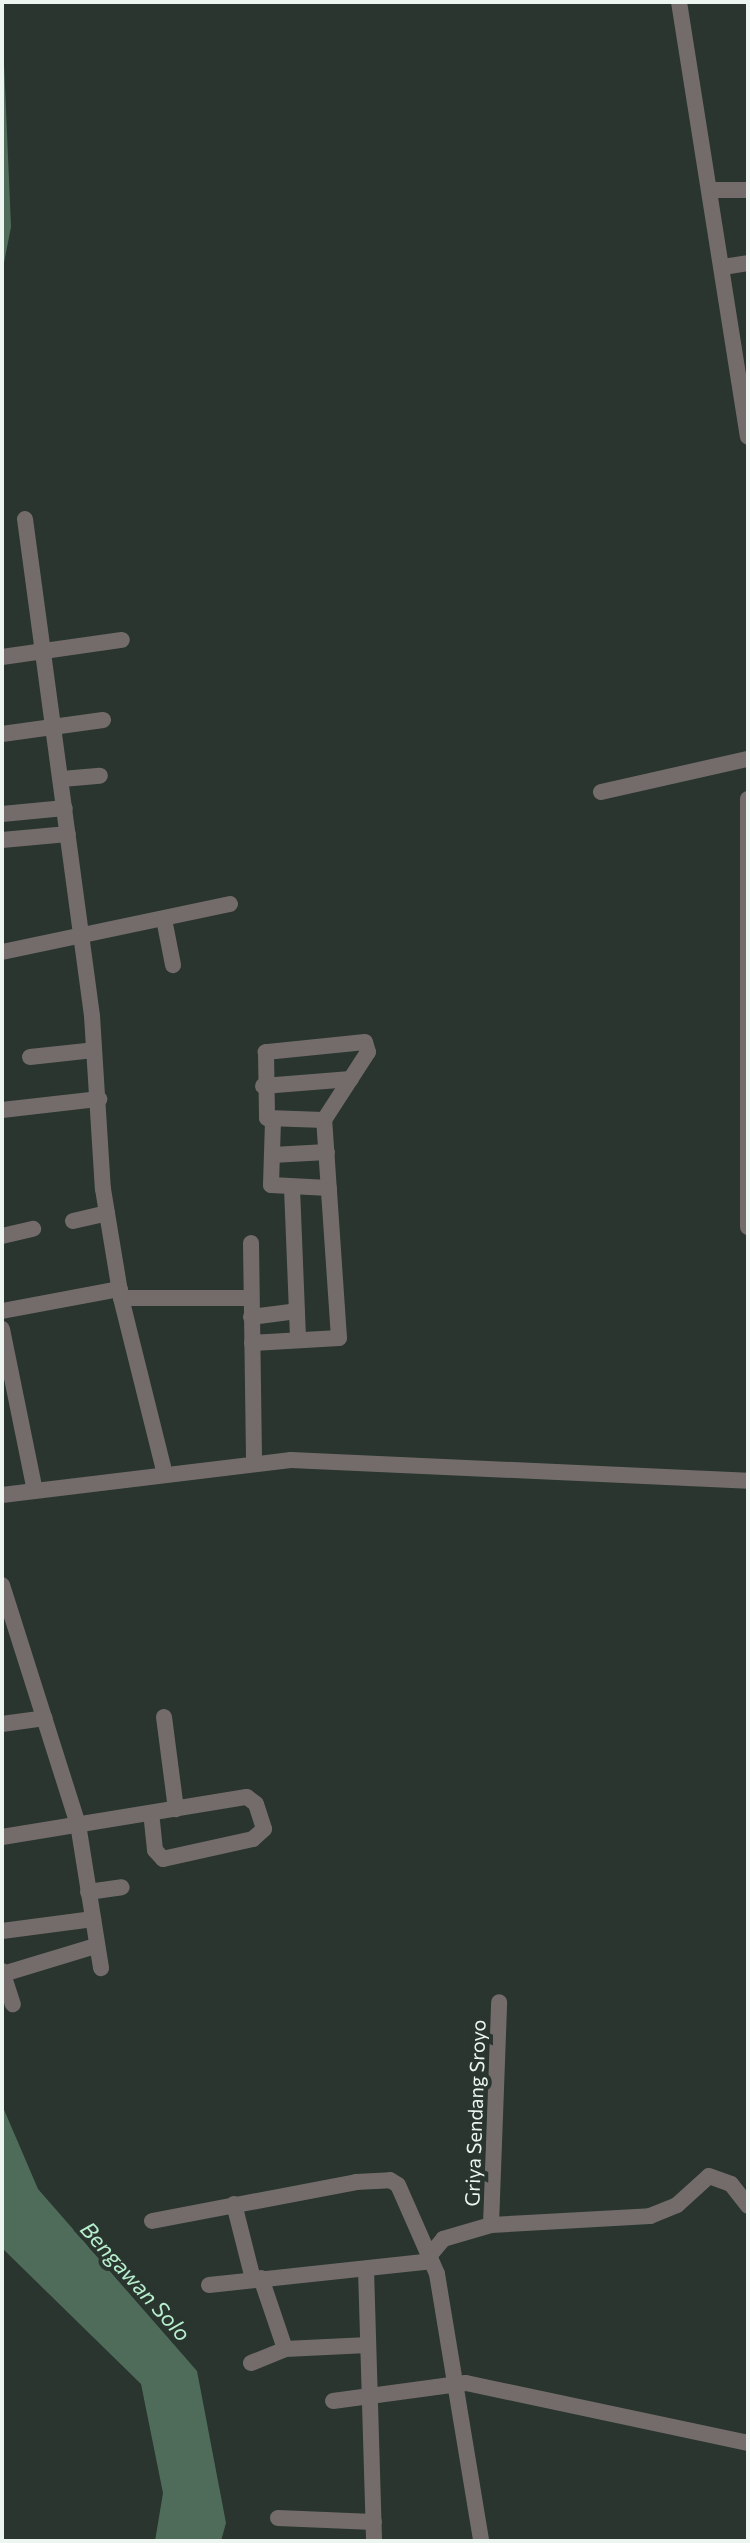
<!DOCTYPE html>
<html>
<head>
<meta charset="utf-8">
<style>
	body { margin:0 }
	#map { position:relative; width:750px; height:2543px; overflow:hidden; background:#29352e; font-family:Commissioner,sans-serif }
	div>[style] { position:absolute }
	.water>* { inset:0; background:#4f6c5b }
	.minor>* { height:16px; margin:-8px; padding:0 8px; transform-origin:8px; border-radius:8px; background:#736c6b }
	span { translate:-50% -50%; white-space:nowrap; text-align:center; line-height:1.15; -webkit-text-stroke:8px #29352e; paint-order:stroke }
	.street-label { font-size:20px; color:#edf5f0 }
	.water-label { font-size:22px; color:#b7efce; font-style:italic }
	.frame { position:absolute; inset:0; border:4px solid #edf5f0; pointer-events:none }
</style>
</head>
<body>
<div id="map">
	<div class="water">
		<div style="clip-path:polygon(2px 16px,11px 227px,2px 273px)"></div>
		<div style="clip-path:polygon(2px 2105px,38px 2189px,197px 2371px,226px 2523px,221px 2541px,155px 2541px,163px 2493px,141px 2384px,2px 2248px)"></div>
	</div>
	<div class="minor">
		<div style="left:679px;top:2px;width:440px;rotate:81deg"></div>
		<div style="left:709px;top:190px;width:39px"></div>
		<div style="left:723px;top:267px;width:25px;rotate:-9deg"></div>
		<div style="left:25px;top:519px;width:501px;rotate:82.32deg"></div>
		<div style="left:92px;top:1016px;width:173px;rotate:86.4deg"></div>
		<div style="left:103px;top:1189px;width:110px;rotate:80.6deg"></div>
		<div style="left:121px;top:1298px;width:181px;rotate:76deg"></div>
		<div style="left:2px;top:657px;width:121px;rotate:-8.1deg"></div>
		<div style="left:2px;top:734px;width:102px;rotate:-7.9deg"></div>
		<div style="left:62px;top:779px;width:38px;rotate:-5deg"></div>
		<div style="left:601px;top:792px;width:151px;rotate:-12.7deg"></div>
		<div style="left:748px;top:799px;width:428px;rotate:90deg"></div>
		<div style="left:2px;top:814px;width:63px;rotate:-5.4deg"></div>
		<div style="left:2px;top:840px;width:66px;rotate:-5.2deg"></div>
		<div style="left:164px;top:919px;width:47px;rotate:78.9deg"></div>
		<div style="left:2px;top:952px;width:233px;rotate:-11.9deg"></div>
		<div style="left:30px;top:1057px;width:64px;rotate:-6.2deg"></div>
		<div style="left:263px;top:1086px;width:88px;rotate:-4.5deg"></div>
		<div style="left:2px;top:1110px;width:98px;rotate:-6.5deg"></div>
		<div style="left:273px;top:1121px;width:64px;rotate:91.8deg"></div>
		<div style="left:271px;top:1185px;width:58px;rotate:3deg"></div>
		<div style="left:272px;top:1155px;width:55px;rotate:-3.1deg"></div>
		<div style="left:292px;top:1188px;width:152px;rotate:87.7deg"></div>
		<div style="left:73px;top:1221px;width:35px;rotate:-13deg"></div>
		<div style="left:2px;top:1236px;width:32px;rotate:-13deg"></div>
		<div style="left:251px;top:1243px;width:219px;rotate:89.2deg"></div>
		<div style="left:121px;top:1298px;width:130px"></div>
		<div style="left:2px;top:1311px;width:120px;rotate:-10.6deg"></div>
		<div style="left:251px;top:1317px;width:46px;rotate:-7.4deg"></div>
		<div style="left:2px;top:1329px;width:165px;rotate:78.5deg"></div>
		<div style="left:252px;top:1343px;width:87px;rotate:-3.3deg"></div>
		<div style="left:339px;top:1338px;width:219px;rotate:-93.9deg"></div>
		<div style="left:324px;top:1120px;width:81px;rotate:-57.1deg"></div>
		<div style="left:368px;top:1052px;width:10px;rotate:-107deg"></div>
		<div style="left:365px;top:1042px;width:100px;rotate:174.2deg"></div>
		<div style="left:266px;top:1052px;width:66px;rotate:89.1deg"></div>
		<div style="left:267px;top:1118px;width:57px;rotate:2deg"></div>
		<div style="left:2px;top:1495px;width:291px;rotate:-6.9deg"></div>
		<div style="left:291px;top:1460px;width:457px;rotate:2.6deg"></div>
		<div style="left:2px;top:1585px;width:251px;rotate:72.4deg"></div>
		<div style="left:78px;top:1824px;width:146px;rotate:80.9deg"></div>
		<div style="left:164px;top:1717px;width:93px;rotate:82.6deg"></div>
		<div style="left:2px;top:1724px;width:43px;rotate:-7.9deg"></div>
		<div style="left:2px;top:1837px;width:248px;rotate:-9.3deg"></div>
		<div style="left:247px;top:1797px;width:11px;rotate:38deg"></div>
		<div style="left:256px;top:1804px;width:26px;rotate:72deg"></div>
		<div style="left:264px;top:1829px;width:15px;rotate:138deg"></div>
		<div style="left:253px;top:1839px;width:92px;rotate:167.5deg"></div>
		<div style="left:163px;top:1859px;width:12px;rotate:-132deg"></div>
		<div style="left:155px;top:1850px;width:37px;rotate:-96deg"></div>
		<div style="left:88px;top:1892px;width:34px;rotate:-8deg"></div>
		<div style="left:2px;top:1931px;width:92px;rotate:-7.5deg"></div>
		<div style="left:2px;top:1971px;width:35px;rotate:72deg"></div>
		<div style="left:3px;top:1974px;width:97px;rotate:-16.8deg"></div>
		<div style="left:234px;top:2204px;width:77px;rotate:75.8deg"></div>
		<div style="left:152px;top:2221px;width:208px;rotate:-10.8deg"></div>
		<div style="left:356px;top:2182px;width:34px;rotate:-3deg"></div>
		<div style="left:390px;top:2180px;width:9px;rotate:32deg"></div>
		<div style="left:398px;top:2185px;width:97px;rotate:66.3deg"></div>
		<div style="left:437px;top:2274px;width:271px;rotate:80.6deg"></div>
		<div style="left:491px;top:2225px;width:223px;rotate:-87.9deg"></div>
		<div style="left:366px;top:2269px;width:272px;rotate:88.3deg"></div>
		<div style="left:261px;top:2278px;width:75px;rotate:71.3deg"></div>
		<div style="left:209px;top:2285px;width:216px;rotate:-6.1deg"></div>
		<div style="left:424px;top:2262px;width:30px;rotate:-50deg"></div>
		<div style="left:443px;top:2239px;width:50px;rotate:-16.3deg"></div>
		<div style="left:491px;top:2225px;width:159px;rotate:-3.2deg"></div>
		<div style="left:650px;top:2216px;width:29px;rotate:-22deg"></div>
		<div style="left:677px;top:2205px;width:43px;rotate:-42.2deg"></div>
		<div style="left:709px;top:2176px;width:23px;rotate:20deg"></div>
		<div style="left:731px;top:2184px;width:28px;rotate:52deg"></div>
		<div style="left:251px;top:2363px;width:37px;rotate:-22deg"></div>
		<div style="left:285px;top:2349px;width:83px;rotate:-2.8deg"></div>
		<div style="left:333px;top:2401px;width:134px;rotate:-7.7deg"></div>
		<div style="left:466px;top:2383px;width:288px;rotate:12deg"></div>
		<div style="left:278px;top:2518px;width:96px;rotate:2.4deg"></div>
	</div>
	<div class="street-label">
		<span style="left:475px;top:2113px;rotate:-88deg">Griya Sendang Sroyo</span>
	</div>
	<div class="water-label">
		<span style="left:136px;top:2281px;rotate:48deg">Bengawan Solo</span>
	</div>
	<div class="frame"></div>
</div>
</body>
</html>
